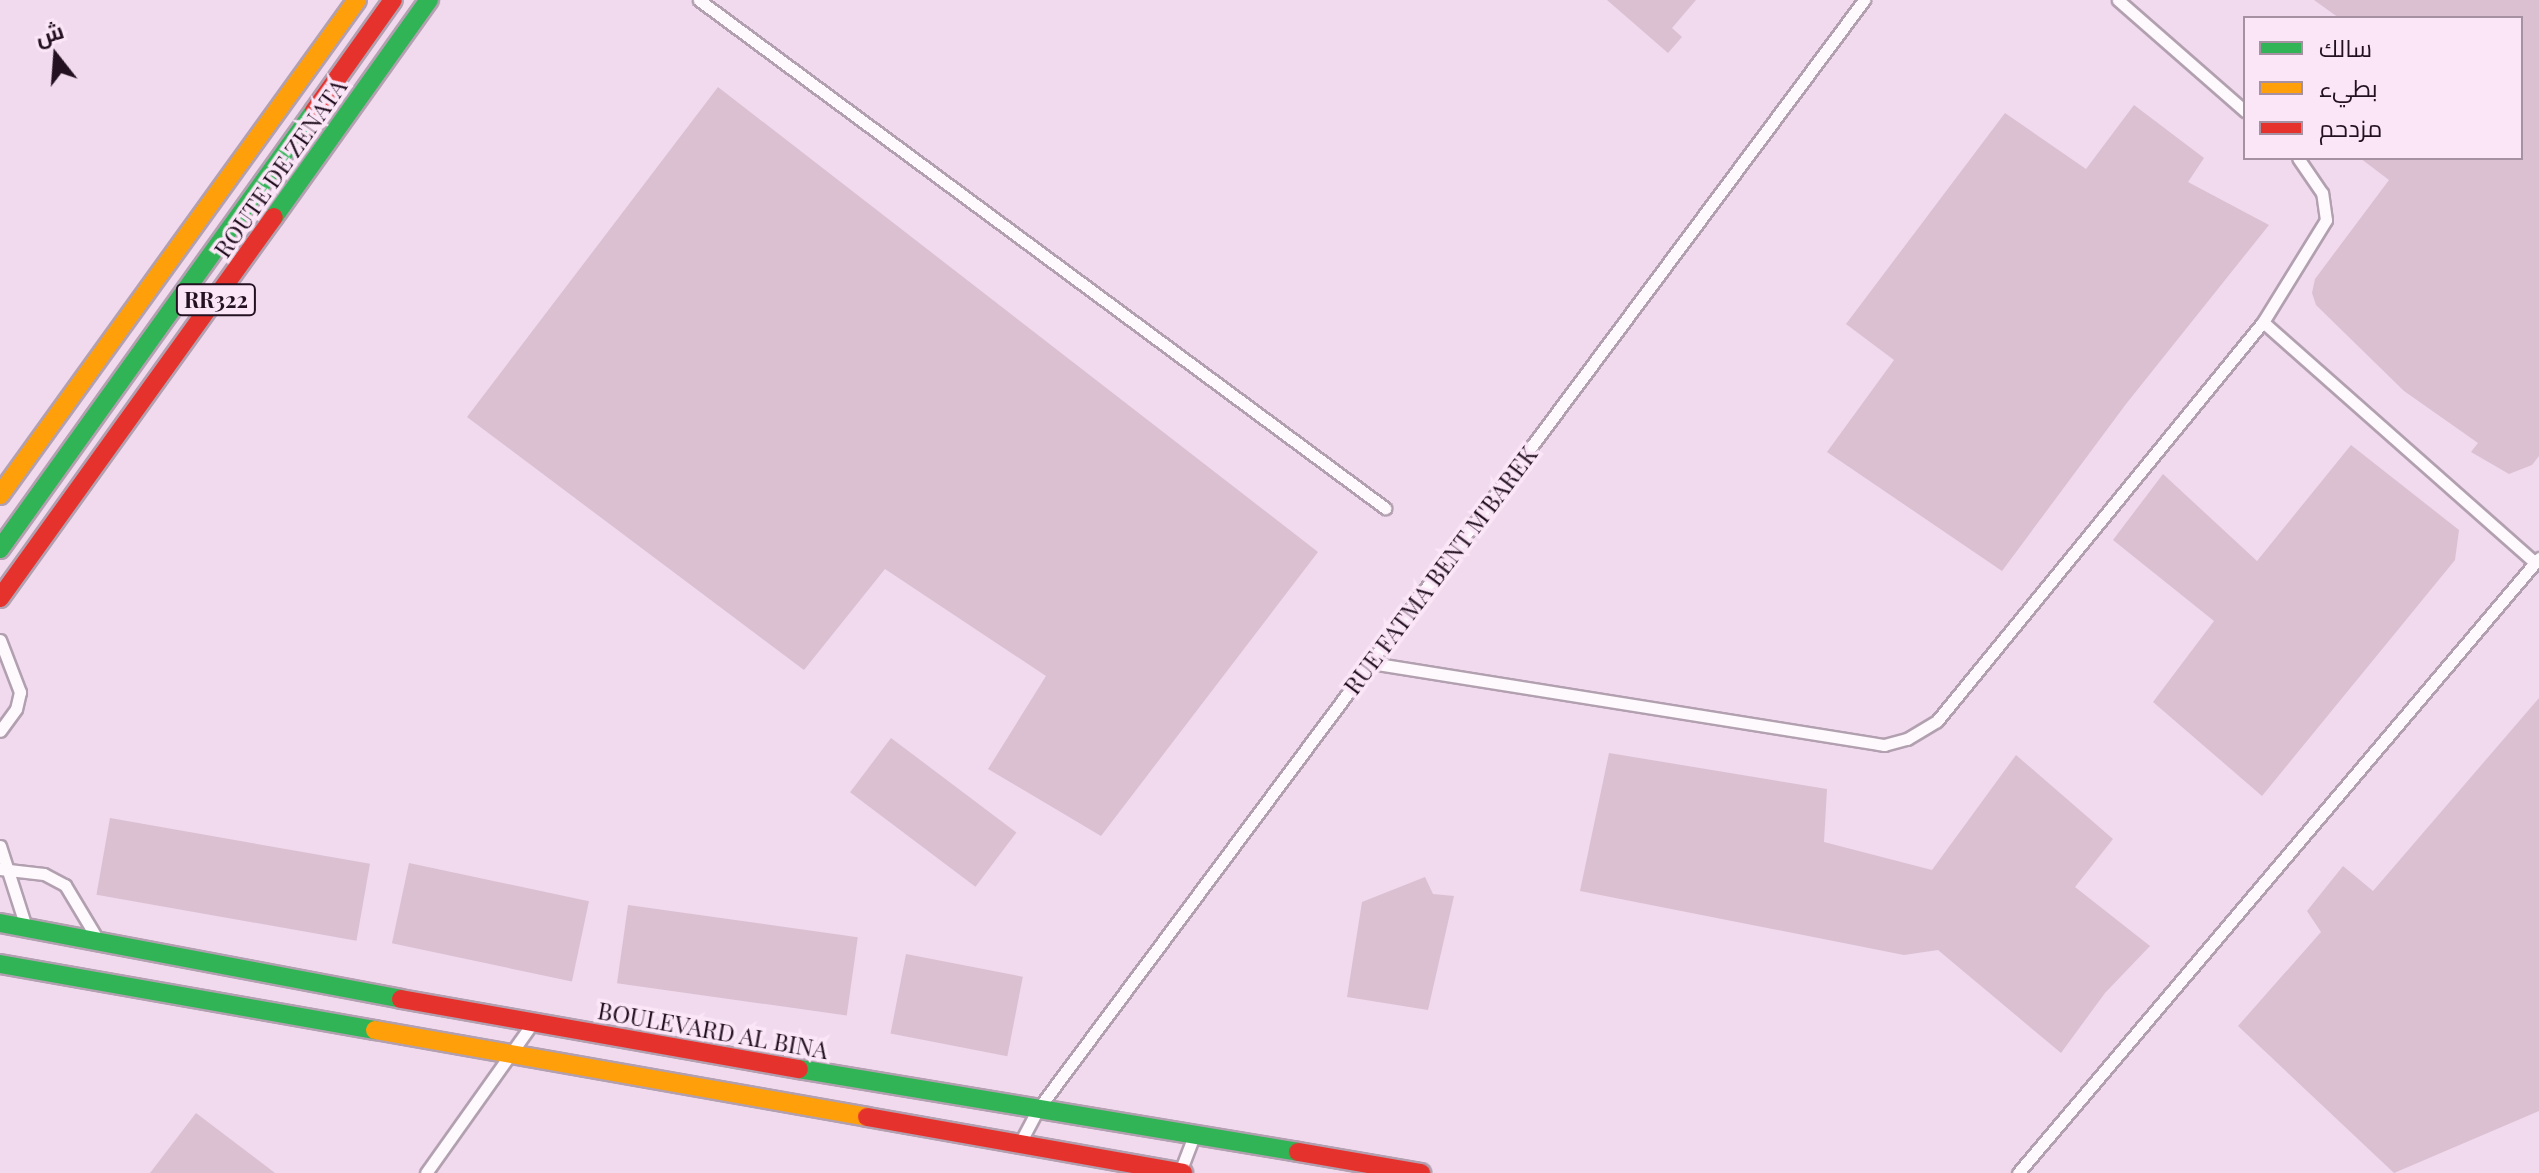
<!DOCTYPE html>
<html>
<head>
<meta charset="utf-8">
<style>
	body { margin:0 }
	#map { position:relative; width:2539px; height:1173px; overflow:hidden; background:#f1daee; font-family:"Playfair Display",Cairo,serif }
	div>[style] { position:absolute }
	.building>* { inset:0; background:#dbc0d1; transform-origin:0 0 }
	.roads { filter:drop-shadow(2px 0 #b2a0b0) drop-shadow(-2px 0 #b2a0b0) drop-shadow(0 2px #b2a0b0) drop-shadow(0 -2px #b2a0b0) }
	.lane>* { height:11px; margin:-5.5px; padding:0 5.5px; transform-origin:5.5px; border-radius:5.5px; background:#fdf9fc }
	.fast>* { height:18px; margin:-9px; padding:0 9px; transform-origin:9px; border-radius:9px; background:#30b455 }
	.slow>* { height:18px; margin:-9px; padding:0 9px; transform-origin:9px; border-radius:9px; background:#ff9f0a }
	.jam>* { height:18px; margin:-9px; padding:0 9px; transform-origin:9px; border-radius:9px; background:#e5322d }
	span { translate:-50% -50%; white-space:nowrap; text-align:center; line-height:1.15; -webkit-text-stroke:7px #fbe6f8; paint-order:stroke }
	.shield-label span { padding:2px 6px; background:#fbe6f8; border:2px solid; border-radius:6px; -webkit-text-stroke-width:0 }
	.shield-label { font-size:22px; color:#231121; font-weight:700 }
	.street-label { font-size:24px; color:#231121 }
	.legend { position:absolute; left:2243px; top:16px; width:280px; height:144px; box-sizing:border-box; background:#fbe6f8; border:2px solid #a591a2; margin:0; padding:10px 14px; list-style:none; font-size:24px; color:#231121 }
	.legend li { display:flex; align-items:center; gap:16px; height:40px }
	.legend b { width:40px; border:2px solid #a591a2 }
	.north { position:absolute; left:16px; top:16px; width:80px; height:80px; -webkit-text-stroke:6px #fbe6f8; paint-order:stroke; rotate:343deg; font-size:22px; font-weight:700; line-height:32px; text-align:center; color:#231121 }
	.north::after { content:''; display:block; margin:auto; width:28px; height:36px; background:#231121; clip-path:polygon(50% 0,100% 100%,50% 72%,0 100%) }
</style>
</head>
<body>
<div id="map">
	<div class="building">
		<div style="clip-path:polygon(1607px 0,1696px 0,1672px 28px,1682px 37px,1668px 53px)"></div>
		<div style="clip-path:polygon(2314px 0,2539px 0,2539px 456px,2532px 465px,2509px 474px,2471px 452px,2478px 443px,2404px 391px,2316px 305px,2312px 293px,2315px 279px,2389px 180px,2360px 158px,2521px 158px,2521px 18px,2339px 18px)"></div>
		<div style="clip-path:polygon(718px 87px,1318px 552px,1101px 836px,988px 769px,1046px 676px,885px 569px,804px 670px,467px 417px)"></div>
		<div style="clip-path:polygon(2134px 105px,2204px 158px,2188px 182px,2269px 225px,2126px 404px,2002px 571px,1827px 452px,1894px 360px,1846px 324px,2005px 113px,2086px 169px)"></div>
		<div style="clip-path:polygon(2351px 445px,2459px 530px,2455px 560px,2262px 796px,2153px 702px,2214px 621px,2113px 540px,2163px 474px,2257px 561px)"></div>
		<div style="clip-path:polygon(2539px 698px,2539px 1111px,2394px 1173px,2238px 1026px,2321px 932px,2307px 911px,2343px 866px,2373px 891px)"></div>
		<div style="left:891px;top:738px;width:157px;height:68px;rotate:37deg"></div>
		<div style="clip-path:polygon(1609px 753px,1827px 789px,1824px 842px,1932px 870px,2016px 755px,2113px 839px,2075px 887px,2150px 946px,2105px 993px,2061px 1053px,1938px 950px,1904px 955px,1580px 891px)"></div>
		<div style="left:110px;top:818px;width:264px;height:78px;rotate:10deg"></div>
		<div style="left:409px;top:863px;width:184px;height:82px;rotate:12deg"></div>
		<div style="clip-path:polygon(1425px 877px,1433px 894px,1454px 896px,1428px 1010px,1347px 997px,1362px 902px)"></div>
		<div style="left:628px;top:905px;width:232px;height:79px;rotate:8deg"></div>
		<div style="left:906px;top:954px;width:119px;height:81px;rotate:11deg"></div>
		<div style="clip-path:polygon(196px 1113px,275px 1173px,150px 1173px)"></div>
	</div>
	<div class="roads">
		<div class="lane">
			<div style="left:699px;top:0;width:854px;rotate:36.52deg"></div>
			<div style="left:2118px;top:0;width:169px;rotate:41.2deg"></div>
			<div style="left:2263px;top:322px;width:363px;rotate:41.5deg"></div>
			<div style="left:0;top:640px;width:56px;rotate:69deg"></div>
			<div style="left:20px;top:692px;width:17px;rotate:103deg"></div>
			<div style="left:16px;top:709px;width:27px;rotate:126deg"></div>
			<div style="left:1371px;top:663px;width:520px;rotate:9.08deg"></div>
			<div style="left:1884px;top:745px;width:24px;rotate:-15deg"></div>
			<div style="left:1907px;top:739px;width:35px;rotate:-31deg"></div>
			<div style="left:1937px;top:721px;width:515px;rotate:-50.75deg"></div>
			<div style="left:2263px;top:322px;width:120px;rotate:-58.3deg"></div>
			<div style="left:2326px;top:220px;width:27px;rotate:-98deg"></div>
			<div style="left:2322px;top:193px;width:42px;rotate:-124.4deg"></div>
			<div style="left:0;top:846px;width:82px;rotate:72.2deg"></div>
			<div style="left:0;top:869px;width:44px;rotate:6.5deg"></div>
			<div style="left:44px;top:874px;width:24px;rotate:28deg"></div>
			<div style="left:65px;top:885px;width:58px;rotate:59deg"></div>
			<div style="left:1021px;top:1141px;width:36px;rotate:-62deg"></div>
			<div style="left:1038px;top:1109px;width:1383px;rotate:-53.32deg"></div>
			<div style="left:1180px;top:1172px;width:39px;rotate:-69deg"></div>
			<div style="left:426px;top:1173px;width:178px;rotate:-54.6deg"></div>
			<div style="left:2018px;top:1173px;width:806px;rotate:-49.73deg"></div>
		</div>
		<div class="fast">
			<div style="left:274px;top:217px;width:267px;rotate:-54.5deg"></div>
			<div style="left:0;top:549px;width:539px;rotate:-54.36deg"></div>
			<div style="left:0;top:923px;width:408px;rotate:10.7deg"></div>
			<div style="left:0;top:964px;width:381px;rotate:10deg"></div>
			<div style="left:799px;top:1069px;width:506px;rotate:9.44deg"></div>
		</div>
		<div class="slow">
			<div style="left:0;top:495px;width:610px;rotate:-54.2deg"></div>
			<div style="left:375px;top:1030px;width:500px;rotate:10deg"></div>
		</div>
		<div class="jam">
			<div style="left:314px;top:111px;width:136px;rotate:-54.6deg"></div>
			<div style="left:0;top:598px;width:469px;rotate:-54.3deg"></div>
			<div style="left:401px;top:999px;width:404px;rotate:10deg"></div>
			<div style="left:867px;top:1117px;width:321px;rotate:10deg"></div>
			<div style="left:1298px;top:1152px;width:125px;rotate:9.7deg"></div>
		</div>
	</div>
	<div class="shield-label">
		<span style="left:216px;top:300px">RR322</span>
	</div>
	<div class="street-label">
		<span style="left:280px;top:168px;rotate:-55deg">ROUTE DE ZENATA</span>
		<span style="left:1440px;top:570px;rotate:-53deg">RUE FATMA BENT M'BAREK</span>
		<span style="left:713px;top:1030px;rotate:10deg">BOULEVARD AL BINA</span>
	</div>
	<ul class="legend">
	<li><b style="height:10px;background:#30b455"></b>سالك</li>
	<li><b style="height:10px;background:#ff9f0a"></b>بطيء</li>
	<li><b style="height:10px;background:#e5322d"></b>مزدحم</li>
	</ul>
	<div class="north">ش</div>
</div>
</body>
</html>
